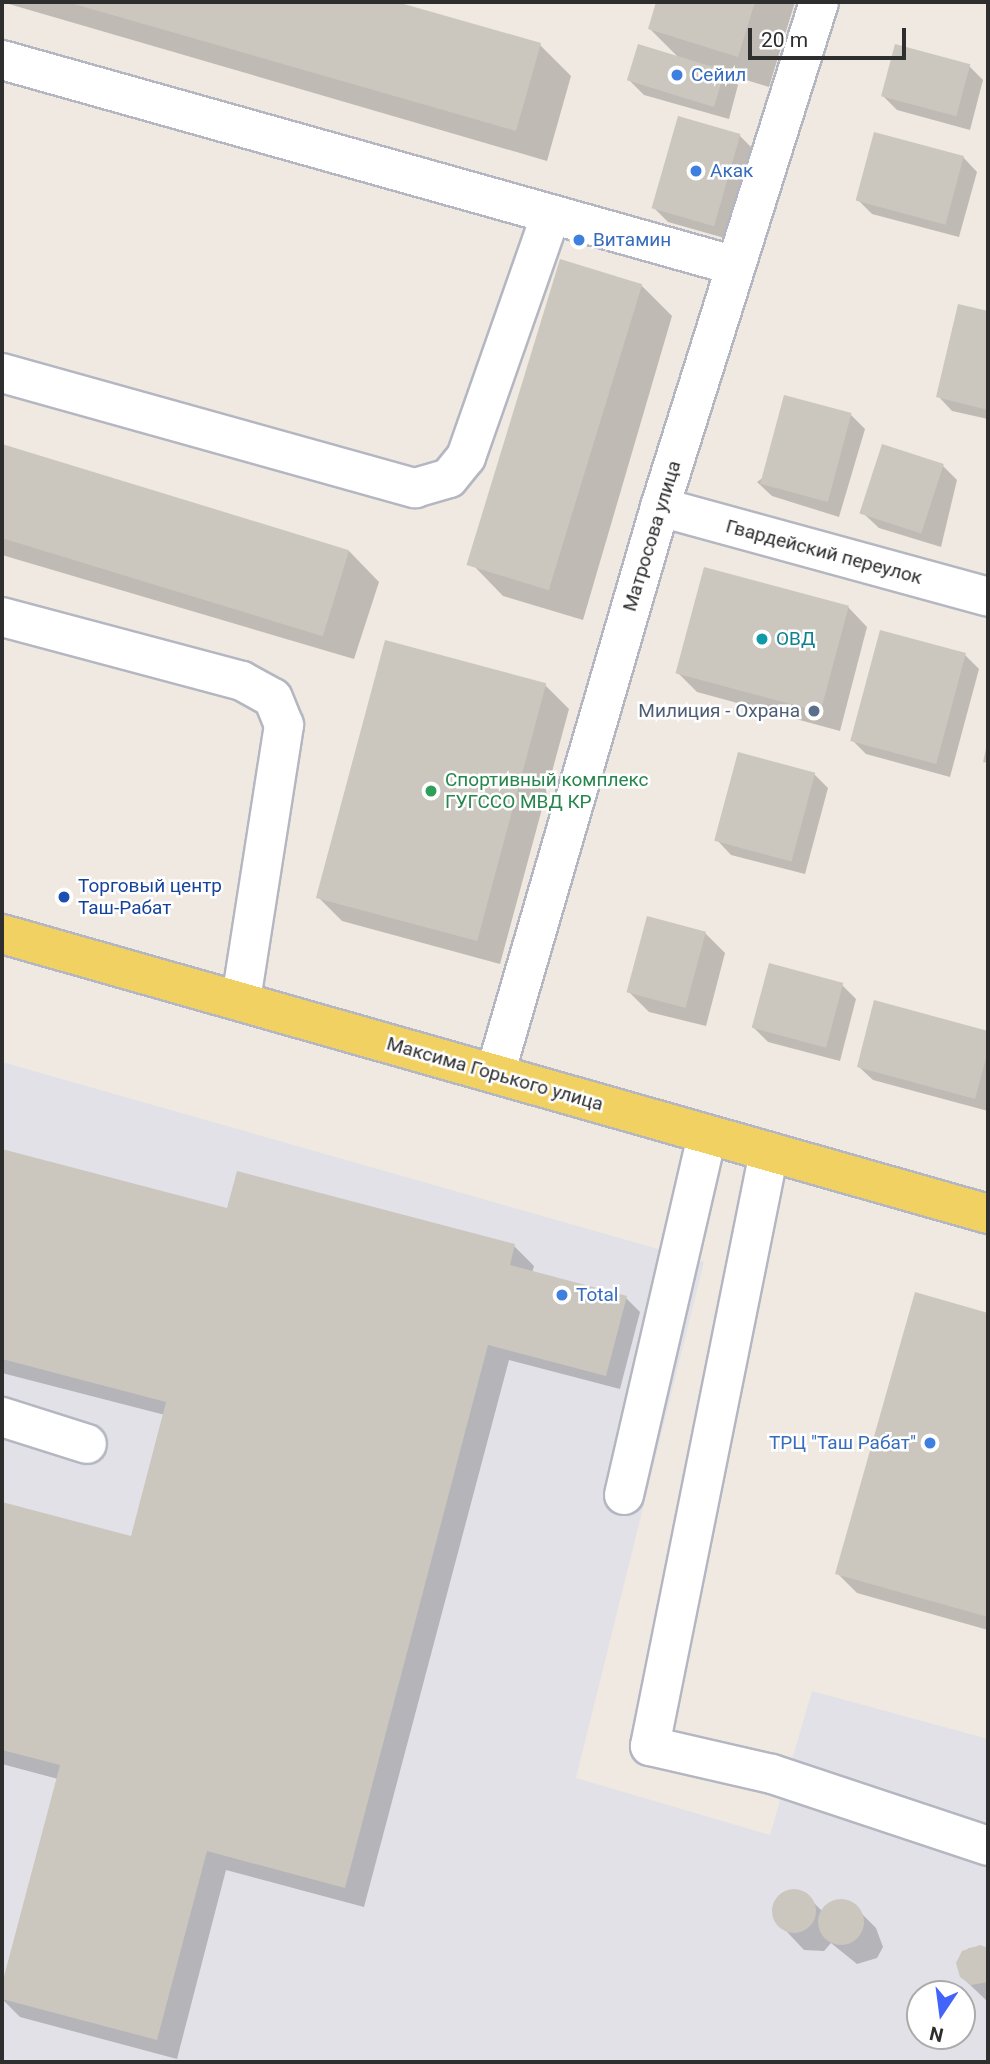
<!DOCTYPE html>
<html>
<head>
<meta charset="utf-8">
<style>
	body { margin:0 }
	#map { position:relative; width:990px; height:2064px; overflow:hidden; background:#efe9e1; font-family:Roboto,sans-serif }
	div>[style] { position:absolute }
	.industrial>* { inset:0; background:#e3e1e8 }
	.shadow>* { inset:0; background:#0003 }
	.building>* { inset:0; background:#cbc7bf; transform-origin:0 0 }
	.round { border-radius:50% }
	.roads { filter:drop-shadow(2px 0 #b4b7c1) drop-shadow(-2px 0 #b4b7c1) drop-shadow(0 2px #b4b7c1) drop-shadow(0 -2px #b4b7c1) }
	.minor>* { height:38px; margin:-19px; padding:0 19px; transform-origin:19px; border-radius:19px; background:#fff }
	.major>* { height:38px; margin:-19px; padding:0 19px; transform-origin:19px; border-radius:19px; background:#f2d163 }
	.dots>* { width:19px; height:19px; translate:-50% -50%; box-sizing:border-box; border:4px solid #fff; border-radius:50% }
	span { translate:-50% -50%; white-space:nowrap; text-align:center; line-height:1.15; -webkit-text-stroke:5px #fff; paint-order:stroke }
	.shop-label { font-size:19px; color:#366cbe }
	.left { translate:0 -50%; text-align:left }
	.right { translate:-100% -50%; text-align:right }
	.street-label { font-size:19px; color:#2e2e2e }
	.culture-label { font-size:19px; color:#0d838f }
	.service-label { font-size:19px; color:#4e5e75 }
	.leisure-label { font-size:19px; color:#27864d }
	.transit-label { font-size:19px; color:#164399 }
	.frame { position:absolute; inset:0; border:4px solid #2e2e2e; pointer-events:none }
	.north { position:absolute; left:906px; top:1980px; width:70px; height:70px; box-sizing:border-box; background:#fff; border:2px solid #ababab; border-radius:50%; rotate:193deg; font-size:19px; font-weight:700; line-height:28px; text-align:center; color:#2e2e2e }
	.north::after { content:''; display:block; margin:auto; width:24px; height:32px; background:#4264fb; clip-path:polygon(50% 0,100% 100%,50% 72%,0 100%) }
	.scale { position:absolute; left:748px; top:28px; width:158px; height:32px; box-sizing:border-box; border:4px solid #2e2e2e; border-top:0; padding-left:9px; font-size:21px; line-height:24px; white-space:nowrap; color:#2e2e2e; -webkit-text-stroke:5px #fff; paint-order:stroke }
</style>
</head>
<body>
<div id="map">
	<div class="industrial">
		<div style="clip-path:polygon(evenodd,2px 1062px,704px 1262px,576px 1778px,770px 1835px,812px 1691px,988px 1739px,988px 2062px,2px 2062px,2px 1062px,920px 1994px,962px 1994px,962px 2036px,920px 2036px,920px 1994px)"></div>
	</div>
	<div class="shadow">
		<div style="clip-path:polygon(2px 2px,390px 2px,540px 45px,571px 76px,547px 161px)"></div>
		<div style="clip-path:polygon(658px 2px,795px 2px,769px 87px,727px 74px,738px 85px,729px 119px,644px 95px,630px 81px,679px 58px,650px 29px)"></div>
		<div style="clip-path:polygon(969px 66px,983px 80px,970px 130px,897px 110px,883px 96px)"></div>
		<div style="clip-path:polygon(739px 135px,753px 149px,728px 239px,668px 222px,654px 208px)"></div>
		<div style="clip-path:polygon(963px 157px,977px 172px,959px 237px,872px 214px,858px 200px)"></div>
		<div style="clip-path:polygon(641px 285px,672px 316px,583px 620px,503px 596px,473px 565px)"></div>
		<div style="clip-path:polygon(960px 306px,988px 313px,988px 419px,952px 411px,938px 396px)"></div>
		<div style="clip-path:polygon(851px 415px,865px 429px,839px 517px,772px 496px,757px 482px)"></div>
		<div style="clip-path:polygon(2px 446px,349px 551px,379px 582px,354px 659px,2px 555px)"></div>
		<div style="clip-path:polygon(943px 466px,957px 480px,941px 547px,879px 528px,864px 514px)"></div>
		<div style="clip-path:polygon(848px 607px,867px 627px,840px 731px,697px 692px,677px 672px)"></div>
		<div style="clip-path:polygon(965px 655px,979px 669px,950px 777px,866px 754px,852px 740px)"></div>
		<div style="clip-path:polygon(545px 685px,569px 709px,500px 964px,342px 921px,318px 897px)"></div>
		<div style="clip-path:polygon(814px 774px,828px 788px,805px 874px,731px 855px,717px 840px)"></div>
		<div style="clip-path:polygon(705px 933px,725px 953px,706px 1026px,649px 1012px,629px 992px)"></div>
		<div style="clip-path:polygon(842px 985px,856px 999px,840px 1061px,768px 1042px,754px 1028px)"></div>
		<div style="clip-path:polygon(876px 1002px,988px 1033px,988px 1111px,873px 1080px,858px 1066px)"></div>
		<div style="clip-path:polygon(2px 1151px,228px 1210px,514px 1246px,534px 1266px,532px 1273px,626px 1298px,640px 1312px,620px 1389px,509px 1360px,364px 1907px,226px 1870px,177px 2059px,20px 2017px,2px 1999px,58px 1779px,2px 1764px,2px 1504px,132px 1538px,165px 1415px,2px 1373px)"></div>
		<div style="clip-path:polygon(916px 1294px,988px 1314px,988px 1630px,857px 1593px,837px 1573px)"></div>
		<div style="clip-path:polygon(786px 1893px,806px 1895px,824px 1913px,837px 1901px,856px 1908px,876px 1928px,883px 1947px,877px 1958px,857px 1964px,831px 1943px,824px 1951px,804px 1950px,776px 1920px,776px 1901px)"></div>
		<div style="clip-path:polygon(980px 1947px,988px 1953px,988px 2002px,966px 1981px,960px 1958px,969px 1948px)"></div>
	</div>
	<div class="building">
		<div style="clip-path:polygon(67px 2px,397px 2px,541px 43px,516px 131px)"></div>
		<div style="clip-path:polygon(656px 2px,755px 2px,738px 57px,648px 29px)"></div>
		<div style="left:638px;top:44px;width:91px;height:38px;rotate:17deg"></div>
		<div style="left:895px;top:44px;width:78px;height:54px;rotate:15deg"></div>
		<div style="left:678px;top:116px;width:65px;height:96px;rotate:16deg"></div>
		<div style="left:874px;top:132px;width:93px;height:71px;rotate:15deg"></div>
		<div style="left:560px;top:259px;width:86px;height:320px;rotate:17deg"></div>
		<div style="clip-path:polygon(958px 304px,988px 311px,988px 410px,936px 397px)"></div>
		<div style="left:784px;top:395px;width:70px;height:92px;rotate:15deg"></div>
		<div style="left:2px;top:444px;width:363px;height:90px;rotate:17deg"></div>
		<div style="left:882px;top:444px;width:65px;height:73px;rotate:18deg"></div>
		<div style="left:704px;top:567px;width:150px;height:110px;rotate:15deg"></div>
		<div style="left:880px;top:630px;width:89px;height:115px;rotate:15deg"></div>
		<div style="left:385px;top:640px;width:167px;height:267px;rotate:15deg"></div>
		<div style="clip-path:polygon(987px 744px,988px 744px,988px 763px,983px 762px)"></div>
		<div style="left:738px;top:752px;width:80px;height:92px;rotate:15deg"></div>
		<div style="left:647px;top:916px;width:61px;height:79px;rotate:15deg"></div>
		<div style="left:769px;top:963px;width:77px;height:67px;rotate:15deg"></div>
		<div style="clip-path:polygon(874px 1000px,988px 1031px,988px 1051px,975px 1099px,857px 1067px)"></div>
		<div style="clip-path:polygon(2px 1149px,227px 1208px,237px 1171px,515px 1244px,510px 1265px,627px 1296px,606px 1376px,488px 1345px,345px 1888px,207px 1851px,157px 2040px,2px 1999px,2px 1984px,60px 1765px,2px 1750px,2px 1502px,131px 1536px,166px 1402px,2px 1359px)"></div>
		<div style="clip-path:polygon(915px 1292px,988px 1313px,988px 1617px,835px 1574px)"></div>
		<div class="round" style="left:772px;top:1889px;width:44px;height:44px"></div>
		<div class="round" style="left:818px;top:1899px;width:46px;height:46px"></div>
		<div style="clip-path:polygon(980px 1945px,988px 1948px,988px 1982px,971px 1985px,960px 1977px,956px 1963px,962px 1951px)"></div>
	</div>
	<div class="roads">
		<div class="minor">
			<div style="left:2px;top:60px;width:762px;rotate:15.68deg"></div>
			<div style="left:2px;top:373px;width:429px;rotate:15.6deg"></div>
			<div style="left:415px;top:488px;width:35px;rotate:-16deg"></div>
			<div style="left:449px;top:478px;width:27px;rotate:-51deg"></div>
			<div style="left:466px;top:457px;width:257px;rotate:-70.7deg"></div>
			<div style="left:660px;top:507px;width:340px;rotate:15.3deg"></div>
			<div style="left:2px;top:617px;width:248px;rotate:14.9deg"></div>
			<div style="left:242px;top:681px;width:35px;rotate:29deg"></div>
			<div style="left:273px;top:698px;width:29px;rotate:68deg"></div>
			<div style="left:284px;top:725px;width:279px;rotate:98.9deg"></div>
			<div style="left:495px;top:1074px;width:591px;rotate:-73.77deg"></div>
			<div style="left:660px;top:507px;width:529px;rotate:-72.52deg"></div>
			<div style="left:769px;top:1152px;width:606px;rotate:101.33deg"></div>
			<div style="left:650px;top:1746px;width:125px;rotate:12.9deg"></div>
			<div style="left:772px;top:1774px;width:228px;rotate:18.4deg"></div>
			<div style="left:2px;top:1417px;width:89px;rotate:17.6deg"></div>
			<div style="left:624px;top:1495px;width:369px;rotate:-77deg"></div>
		</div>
		<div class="major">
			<div style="left:2px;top:934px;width:1025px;rotate:15.85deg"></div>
		</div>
	</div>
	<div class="dots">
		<div style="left:677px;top:75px;background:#3f7fe0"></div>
		<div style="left:696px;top:171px;background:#3f7fe0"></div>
		<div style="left:579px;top:240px;background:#3f7fe0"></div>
		<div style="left:762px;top:639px;background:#0f9aa8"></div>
		<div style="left:814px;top:711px;background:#5c6f8a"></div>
		<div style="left:431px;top:791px;background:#2e9e5b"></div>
		<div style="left:64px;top:897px;background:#1a4fb4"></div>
		<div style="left:562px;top:1295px;background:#3f7fe0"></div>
		<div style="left:930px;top:1443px;background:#3f7fe0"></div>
	</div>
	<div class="shop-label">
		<span class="left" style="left:691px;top:75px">Сейил</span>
		<span class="left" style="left:710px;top:171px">Акак</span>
		<span class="left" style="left:593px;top:240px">Витамин</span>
		<span class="left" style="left:576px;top:1295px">Total</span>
		<span class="right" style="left:916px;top:1443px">ТРЦ "Таш Рабат"</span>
	</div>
	<div class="street-label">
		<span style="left:652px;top:536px;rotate:-73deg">Матросова улица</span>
		<span style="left:824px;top:552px;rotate:15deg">Гвардейский переулок</span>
		<span style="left:495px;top:1074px;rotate:16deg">Максима Горького улица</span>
	</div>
	<div class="culture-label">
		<span class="left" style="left:776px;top:639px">ОВД</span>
	</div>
	<div class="service-label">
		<span class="right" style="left:800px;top:711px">Милиция - Охрана</span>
	</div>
	<div class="leisure-label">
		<span class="left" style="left:445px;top:791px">Спортивный комплекс<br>ГУГССО МВД КР</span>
	</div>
	<div class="transit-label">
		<span class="left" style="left:78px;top:897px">Торговый центр<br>Таш-Рабат</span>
	</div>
	<div class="frame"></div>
	<div class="north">N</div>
	<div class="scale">20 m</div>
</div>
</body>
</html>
